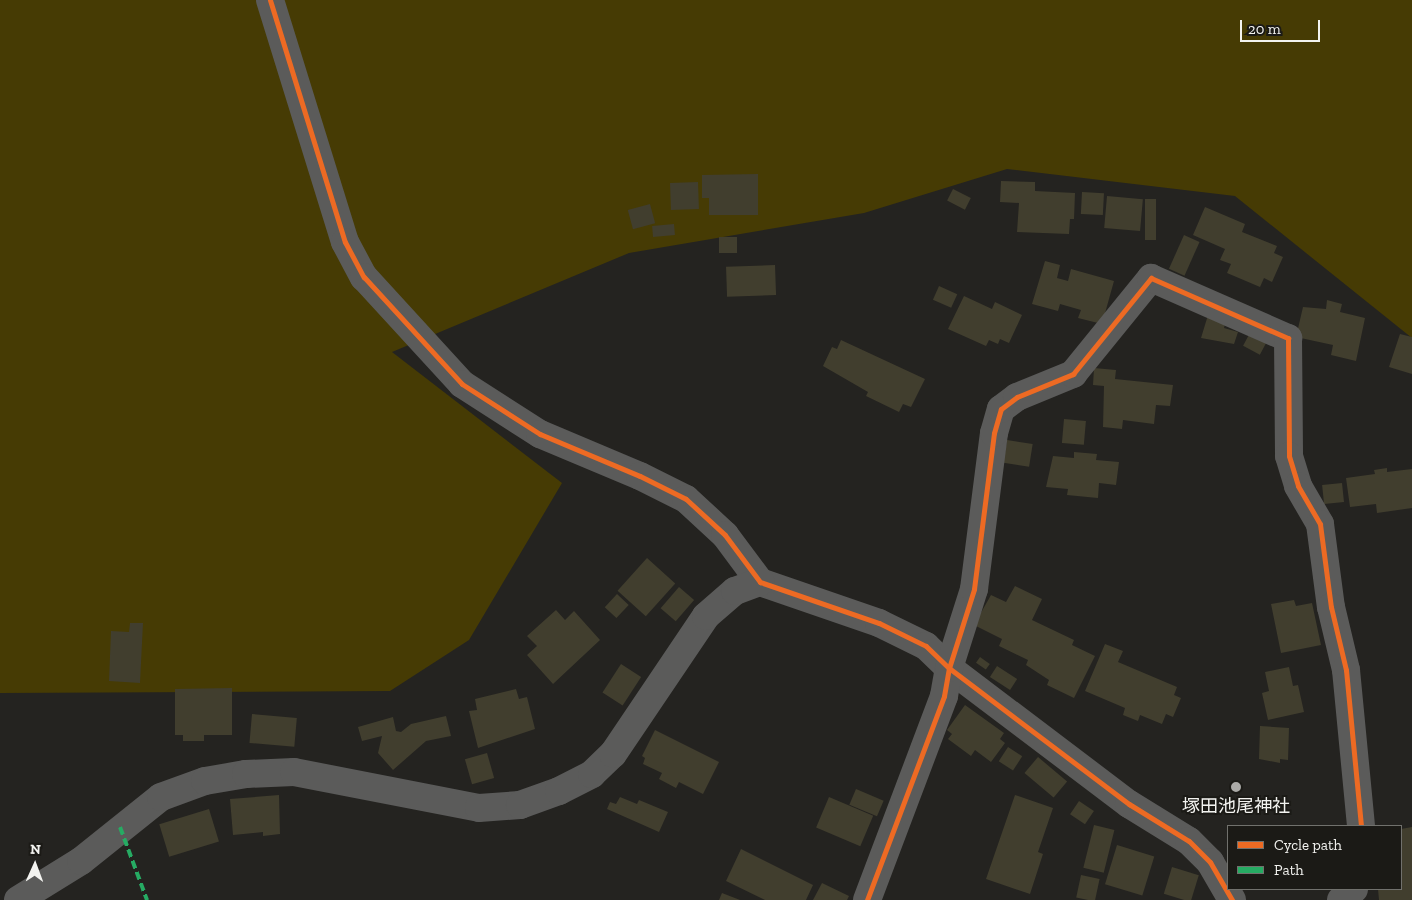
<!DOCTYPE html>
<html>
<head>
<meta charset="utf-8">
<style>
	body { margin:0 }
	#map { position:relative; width:1412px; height:900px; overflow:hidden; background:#242320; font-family:"Zilla Slab","Noto Sans JP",serif }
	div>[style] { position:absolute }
	.green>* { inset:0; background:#463b04 }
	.building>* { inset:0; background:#413e2e; transform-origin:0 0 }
	.minor>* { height:28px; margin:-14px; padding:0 14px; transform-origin:14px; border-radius:14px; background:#5b5b5a }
	.quiet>* { height:4px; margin-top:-2px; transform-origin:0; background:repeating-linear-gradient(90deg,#26ab63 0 8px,transparent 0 12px) }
	.cycleway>* { height:5px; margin:-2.5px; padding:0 2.5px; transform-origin:2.5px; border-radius:2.5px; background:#ed6a23 }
	.dots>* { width:14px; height:14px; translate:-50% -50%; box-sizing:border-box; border:2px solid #1b1a16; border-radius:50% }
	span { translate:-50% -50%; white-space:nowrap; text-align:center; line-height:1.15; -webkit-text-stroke:4px #1b1a16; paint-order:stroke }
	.poi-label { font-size:18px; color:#f3f3f0 }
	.legend { position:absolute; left:1227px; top:825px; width:175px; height:65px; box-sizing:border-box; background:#1b1a16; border:1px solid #71716d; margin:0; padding:6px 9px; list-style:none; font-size:15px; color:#f3f3f0 }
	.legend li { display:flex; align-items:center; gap:10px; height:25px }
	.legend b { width:25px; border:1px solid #71716d }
	.north { position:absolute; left:10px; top:840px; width:50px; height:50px; -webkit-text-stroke:4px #1b1a16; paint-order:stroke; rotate:2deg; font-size:14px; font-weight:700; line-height:20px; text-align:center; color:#f3f3f0 }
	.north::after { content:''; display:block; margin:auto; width:18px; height:22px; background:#f3f3f0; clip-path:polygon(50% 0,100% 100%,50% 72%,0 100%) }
	.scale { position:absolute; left:1240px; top:20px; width:80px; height:22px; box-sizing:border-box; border:2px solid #f3f3f0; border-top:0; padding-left:6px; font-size:15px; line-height:18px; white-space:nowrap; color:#f3f3f0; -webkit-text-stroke:4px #1b1a16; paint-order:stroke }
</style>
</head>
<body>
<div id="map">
	<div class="green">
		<div style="clip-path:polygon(0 0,1412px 0,1412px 338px,1235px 196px,1007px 169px,864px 213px,629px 253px,392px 352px,562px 483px,469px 640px,390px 691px,0 693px)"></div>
	</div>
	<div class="building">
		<div style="clip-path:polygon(758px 174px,758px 215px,709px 215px,709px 198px,702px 198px,702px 175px)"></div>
		<div style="clip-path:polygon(1001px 181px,1035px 182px,1035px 191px,1075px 193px,1074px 219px,1070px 219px,1069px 234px,1017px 232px,1019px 203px,1000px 202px)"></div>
		<div style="left:698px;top:182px;width:27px;height:28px;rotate:88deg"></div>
		<div style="left:953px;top:189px;width:20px;height:13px;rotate:27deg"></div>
		<div style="left:1082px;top:192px;width:22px;height:22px;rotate:3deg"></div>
		<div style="left:1107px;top:196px;width:36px;height:32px;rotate:5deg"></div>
		<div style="left:1145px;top:199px;width:11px;height:41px"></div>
		<div style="left:650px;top:204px;width:20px;height:23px;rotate:75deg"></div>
		<div style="clip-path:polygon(1205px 207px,1245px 224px,1242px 232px,1277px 246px,1274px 253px,1283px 257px,1272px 282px,1264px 278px,1260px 287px,1227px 273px,1231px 264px,1220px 260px,1225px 249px,1193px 235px)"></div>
		<div style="left:674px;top:224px;width:11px;height:22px;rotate:85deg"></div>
		<div style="left:1184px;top:235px;width:17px;height:37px;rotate:24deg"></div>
		<div style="left:719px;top:237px;width:18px;height:16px"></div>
		<div style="clip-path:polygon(1045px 261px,1060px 265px,1057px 278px,1068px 281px,1071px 269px,1114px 281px,1102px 324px,1078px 318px,1081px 310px,1060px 304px,1058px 311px,1032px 304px)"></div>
		<div style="left:775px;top:265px;width:30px;height:49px;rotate:88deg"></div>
		<div style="left:939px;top:286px;width:20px;height:15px;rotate:24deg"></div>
		<div style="clip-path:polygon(964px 296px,992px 309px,995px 302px,1022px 315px,1009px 343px,1000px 339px,998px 344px,989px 340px,986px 346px,948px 329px)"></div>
		<div style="clip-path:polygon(1327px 300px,1342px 304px,1340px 312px,1365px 318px,1356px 361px,1331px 355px,1333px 345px,1296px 337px,1303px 307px,1326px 309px)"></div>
		<div style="clip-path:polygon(1208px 315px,1226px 320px,1224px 328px,1238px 332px,1234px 344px,1201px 338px)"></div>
		<div style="left:1252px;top:329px;width:19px;height:19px;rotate:28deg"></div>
		<div style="clip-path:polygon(1400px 334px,1412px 337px,1412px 374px,1389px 367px)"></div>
		<div style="clip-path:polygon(841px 340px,925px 379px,911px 407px,903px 404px,899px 412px,866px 396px,868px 392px,823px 366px,832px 347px,837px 349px)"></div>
		<div style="clip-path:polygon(1094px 368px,1116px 370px,1115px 379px,1173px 385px,1170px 406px,1156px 405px,1154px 424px,1123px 420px,1122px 429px,1103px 427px,1104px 386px,1093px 385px)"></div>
		<div style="left:1064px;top:419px;width:22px;height:24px;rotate:5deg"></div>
		<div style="left:1007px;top:440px;width:26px;height:23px;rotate:9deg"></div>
		<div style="clip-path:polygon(1074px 452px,1097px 454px,1096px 460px,1119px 462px,1116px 485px,1099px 483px,1098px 498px,1067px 495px,1068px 489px,1046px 487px,1053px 456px,1074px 458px)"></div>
		<div style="clip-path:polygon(1387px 468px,1387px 472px,1412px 469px,1412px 508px,1377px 513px,1376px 504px,1350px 507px,1346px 478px,1375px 474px,1374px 470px)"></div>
		<div style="left:1342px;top:483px;width:19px;height:20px;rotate:84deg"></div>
		<div style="left:647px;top:558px;width:38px;height:44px;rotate:42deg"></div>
		<div style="clip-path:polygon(1015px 586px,1042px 599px,1032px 620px,1074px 640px,1072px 645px,1095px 656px,1074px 698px,1047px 685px,1049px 680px,1026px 665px,1028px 660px,999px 646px,1002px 639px,974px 625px,991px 595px,1006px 602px)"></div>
		<div style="left:679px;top:587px;width:20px;height:28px;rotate:41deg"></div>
		<div style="left:617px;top:594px;width:16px;height:18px;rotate:43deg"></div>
		<div style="clip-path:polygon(1294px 600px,1296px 606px,1312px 603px,1321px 645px,1281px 653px,1271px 604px)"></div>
		<div style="clip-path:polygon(556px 610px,565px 620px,574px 611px,600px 640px,553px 684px,527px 655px,537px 646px,527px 636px)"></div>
		<div style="clip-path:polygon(130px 623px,143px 623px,140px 683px,109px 681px,111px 631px,129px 632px)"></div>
		<div style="clip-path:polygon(1105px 644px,1123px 651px,1118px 662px,1177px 687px,1174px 695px,1181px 698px,1173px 717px,1166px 714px,1162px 724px,1140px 715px,1138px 721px,1123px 715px,1125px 708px,1085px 691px)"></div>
		<div style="left:980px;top:657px;width:12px;height:7px;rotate:35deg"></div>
		<div style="left:621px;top:664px;width:24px;height:34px;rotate:33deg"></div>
		<div style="left:997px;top:666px;width:24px;height:13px;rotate:33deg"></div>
		<div style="clip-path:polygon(1289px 667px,1293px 686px,1298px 685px,1304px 712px,1268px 720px,1262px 693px,1269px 691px,1265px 672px)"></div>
		<div style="clip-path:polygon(232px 688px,232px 735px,204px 735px,204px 741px,183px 741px,183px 735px,175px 735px,175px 689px)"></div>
		<div style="clip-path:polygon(516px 689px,519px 699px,527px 697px,535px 729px,478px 748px,469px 711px,477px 710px,475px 699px)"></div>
		<div style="clip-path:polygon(965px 705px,1004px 733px,1000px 739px,1005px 743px,991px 762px,975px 750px,971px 756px,948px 739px,952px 734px,947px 730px)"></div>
		<div style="left:252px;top:714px;width:45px;height:29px;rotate:5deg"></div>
		<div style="clip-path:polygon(446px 716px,451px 736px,426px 741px,393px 770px,378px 753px,382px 736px,362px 741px,358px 727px,393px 717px,396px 731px,401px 732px,411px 724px)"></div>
		<div style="clip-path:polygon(1260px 726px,1289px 728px,1288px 760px,1280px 759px,1280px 763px,1259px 759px)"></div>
		<div style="clip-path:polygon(655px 730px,719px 762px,703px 794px,679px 782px,676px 788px,659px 779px,662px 773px,643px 764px,645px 758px,642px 756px)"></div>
		<div style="left:1008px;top:747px;width:17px;height:17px;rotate:33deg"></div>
		<div style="left:487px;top:753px;width:26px;height:23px;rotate:74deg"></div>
		<div style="left:1038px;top:757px;width:38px;height:21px;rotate:40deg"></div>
		<div style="left:856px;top:789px;width:30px;height:17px;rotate:23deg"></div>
		<div style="clip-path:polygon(279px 795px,280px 834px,263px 836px,263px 832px,233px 835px,230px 799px)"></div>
		<div style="clip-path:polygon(1015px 795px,1053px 808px,1038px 852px,1043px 854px,1030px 894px,986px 879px)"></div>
		<div style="clip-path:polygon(620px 797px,637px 804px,639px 800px,668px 812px,659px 832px,607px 809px,610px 802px,616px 804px)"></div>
		<div style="left:829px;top:797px;width:48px;height:33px;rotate:23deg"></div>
		<div style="left:1079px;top:801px;width:18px;height:16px;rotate:34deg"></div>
		<div style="left:209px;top:809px;width:34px;height:52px;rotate:73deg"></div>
		<div style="left:1094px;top:825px;width:21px;height:44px;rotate:14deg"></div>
		<div style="clip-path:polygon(1412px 827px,1412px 900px,1379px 900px,1378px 889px,1401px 889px,1401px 829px)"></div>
		<div style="left:1117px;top:845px;width:39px;height:41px;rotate:17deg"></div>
		<div style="clip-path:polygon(741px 849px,813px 885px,806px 900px,765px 900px,726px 881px)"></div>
		<div style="left:1172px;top:867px;width:28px;height:28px;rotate:17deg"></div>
		<div style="left:1081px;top:875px;width:19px;height:23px;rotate:12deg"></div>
		<div style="clip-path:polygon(822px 883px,849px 896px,847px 900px,813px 900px)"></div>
		<div style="clip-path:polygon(722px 893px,740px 900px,719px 900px)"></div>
	</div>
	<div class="minor">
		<div style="left:270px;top:0;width:253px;rotate:72.8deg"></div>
		<div style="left:345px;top:242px;width:40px;rotate:62deg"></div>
		<div style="left:364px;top:277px;width:145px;rotate:47.5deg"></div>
		<div style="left:462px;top:384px;width:93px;rotate:32.7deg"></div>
		<div style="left:540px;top:434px;width:108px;rotate:22.8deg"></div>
		<div style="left:640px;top:476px;width:51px;rotate:26.6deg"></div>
		<div style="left:686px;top:499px;width:53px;rotate:42.7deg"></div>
		<div style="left:725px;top:535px;width:59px;rotate:53.3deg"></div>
		<div style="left:760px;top:582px;width:126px;rotate:19deg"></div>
		<div style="left:879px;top:623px;width:52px;rotate:26.1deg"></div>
		<div style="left:926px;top:646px;width:32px;rotate:44deg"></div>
		<div style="left:949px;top:668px;width:226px;rotate:37.1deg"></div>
		<div style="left:1129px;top:804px;width:70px;rotate:31.7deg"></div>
		<div style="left:1189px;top:841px;width:30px;rotate:45deg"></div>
		<div style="left:1210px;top:862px;width:44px;rotate:59.9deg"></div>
		<div style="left:18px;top:900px;width:74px;rotate:-31.8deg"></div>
		<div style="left:81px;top:861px;width:102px;rotate:-38.7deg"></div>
		<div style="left:161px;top:797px;width:47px;rotate:-20deg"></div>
		<div style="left:205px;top:781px;width:42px;rotate:-9.7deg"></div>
		<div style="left:246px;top:774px;width:48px;rotate:-2.4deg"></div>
		<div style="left:294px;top:772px;width:188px;rotate:11deg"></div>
		<div style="left:479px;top:808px;width:41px;rotate:-4.2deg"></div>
		<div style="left:520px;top:805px;width:41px;rotate:-19.7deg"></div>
		<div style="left:559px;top:791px;width:37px;rotate:-27deg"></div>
		<div style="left:592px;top:774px;width:29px;rotate:-44deg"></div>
		<div style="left:613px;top:754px;width:166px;rotate:-56deg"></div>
		<div style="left:706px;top:616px;width:38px;rotate:-41deg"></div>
		<div style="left:735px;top:591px;width:27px;rotate:-20deg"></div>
		<div style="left:867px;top:900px;width:218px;rotate:-69.3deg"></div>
		<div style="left:944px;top:696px;width:28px;rotate:-80deg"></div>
		<div style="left:949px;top:668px;width:83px;rotate:-72.4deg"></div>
		<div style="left:974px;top:589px;width:157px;rotate:-82.7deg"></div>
		<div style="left:994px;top:433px;width:25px;rotate:-74deg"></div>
		<div style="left:1001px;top:409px;width:20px;rotate:-37deg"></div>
		<div style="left:1017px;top:397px;width:61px;rotate:-22.3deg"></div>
		<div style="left:1073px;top:374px;width:124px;rotate:-50.9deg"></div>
		<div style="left:1151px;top:278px;width:150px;rotate:23.7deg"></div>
		<div style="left:1288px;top:338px;width:118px;rotate:89.5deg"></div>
		<div style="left:1289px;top:456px;width:31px;rotate:73deg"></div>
		<div style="left:1298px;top:486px;width:44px;rotate:59.9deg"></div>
		<div style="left:1320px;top:524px;width:84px;rotate:82.5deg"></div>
		<div style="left:1331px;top:607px;width:65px;rotate:76.6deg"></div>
		<div style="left:1346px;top:670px;width:157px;rotate:84.5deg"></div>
		<div style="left:1341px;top:900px;width:17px;rotate:-40deg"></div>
	</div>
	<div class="quiet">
		<div style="left:120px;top:827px;width:78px;rotate:69.7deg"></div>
	</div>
	<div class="cycleway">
		<div style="left:270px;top:0;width:253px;rotate:72.8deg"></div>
		<div style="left:345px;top:242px;width:40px;rotate:62deg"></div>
		<div style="left:364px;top:277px;width:145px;rotate:47.5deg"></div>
		<div style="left:462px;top:384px;width:93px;rotate:32.7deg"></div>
		<div style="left:540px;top:434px;width:108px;rotate:22.8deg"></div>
		<div style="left:640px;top:476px;width:51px;rotate:26.6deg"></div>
		<div style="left:686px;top:499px;width:53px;rotate:42.7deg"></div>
		<div style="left:725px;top:535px;width:59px;rotate:53.3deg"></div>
		<div style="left:760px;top:582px;width:126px;rotate:19deg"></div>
		<div style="left:879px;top:623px;width:52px;rotate:26.1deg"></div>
		<div style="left:926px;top:646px;width:32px;rotate:44deg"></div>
		<div style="left:949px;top:668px;width:226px;rotate:37.1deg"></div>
		<div style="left:1129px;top:804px;width:70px;rotate:31.7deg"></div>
		<div style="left:1189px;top:841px;width:30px;rotate:45deg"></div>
		<div style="left:1210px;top:862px;width:44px;rotate:59.9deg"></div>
		<div style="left:867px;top:900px;width:218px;rotate:-69.3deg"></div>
		<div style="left:944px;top:696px;width:28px;rotate:-80deg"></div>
		<div style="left:949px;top:668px;width:83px;rotate:-72.4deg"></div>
		<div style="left:974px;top:589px;width:157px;rotate:-82.7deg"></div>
		<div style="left:994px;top:433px;width:25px;rotate:-74deg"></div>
		<div style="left:1001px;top:409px;width:20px;rotate:-37deg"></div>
		<div style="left:1017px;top:397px;width:61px;rotate:-22.3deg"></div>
		<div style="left:1073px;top:374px;width:124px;rotate:-50.9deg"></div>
		<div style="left:1151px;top:278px;width:150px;rotate:23.7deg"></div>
		<div style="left:1288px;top:338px;width:118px;rotate:89.5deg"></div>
		<div style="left:1289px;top:456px;width:31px;rotate:73deg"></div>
		<div style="left:1298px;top:486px;width:44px;rotate:59.9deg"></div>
		<div style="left:1320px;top:524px;width:84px;rotate:82.5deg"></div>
		<div style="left:1331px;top:607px;width:65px;rotate:76.6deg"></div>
		<div style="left:1346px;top:670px;width:157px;rotate:84.5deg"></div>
	</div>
	<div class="dots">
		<div style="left:1236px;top:787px;background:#abaaa7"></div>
	</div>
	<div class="poi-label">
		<span style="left:1236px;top:806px">塚田池尾神社</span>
	</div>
	<ul class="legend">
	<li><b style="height:6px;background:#ed6a23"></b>Cycle path</li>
	<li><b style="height:6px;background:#26ab63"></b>Path</li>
	</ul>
	<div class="north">N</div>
	<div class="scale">20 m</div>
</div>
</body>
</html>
